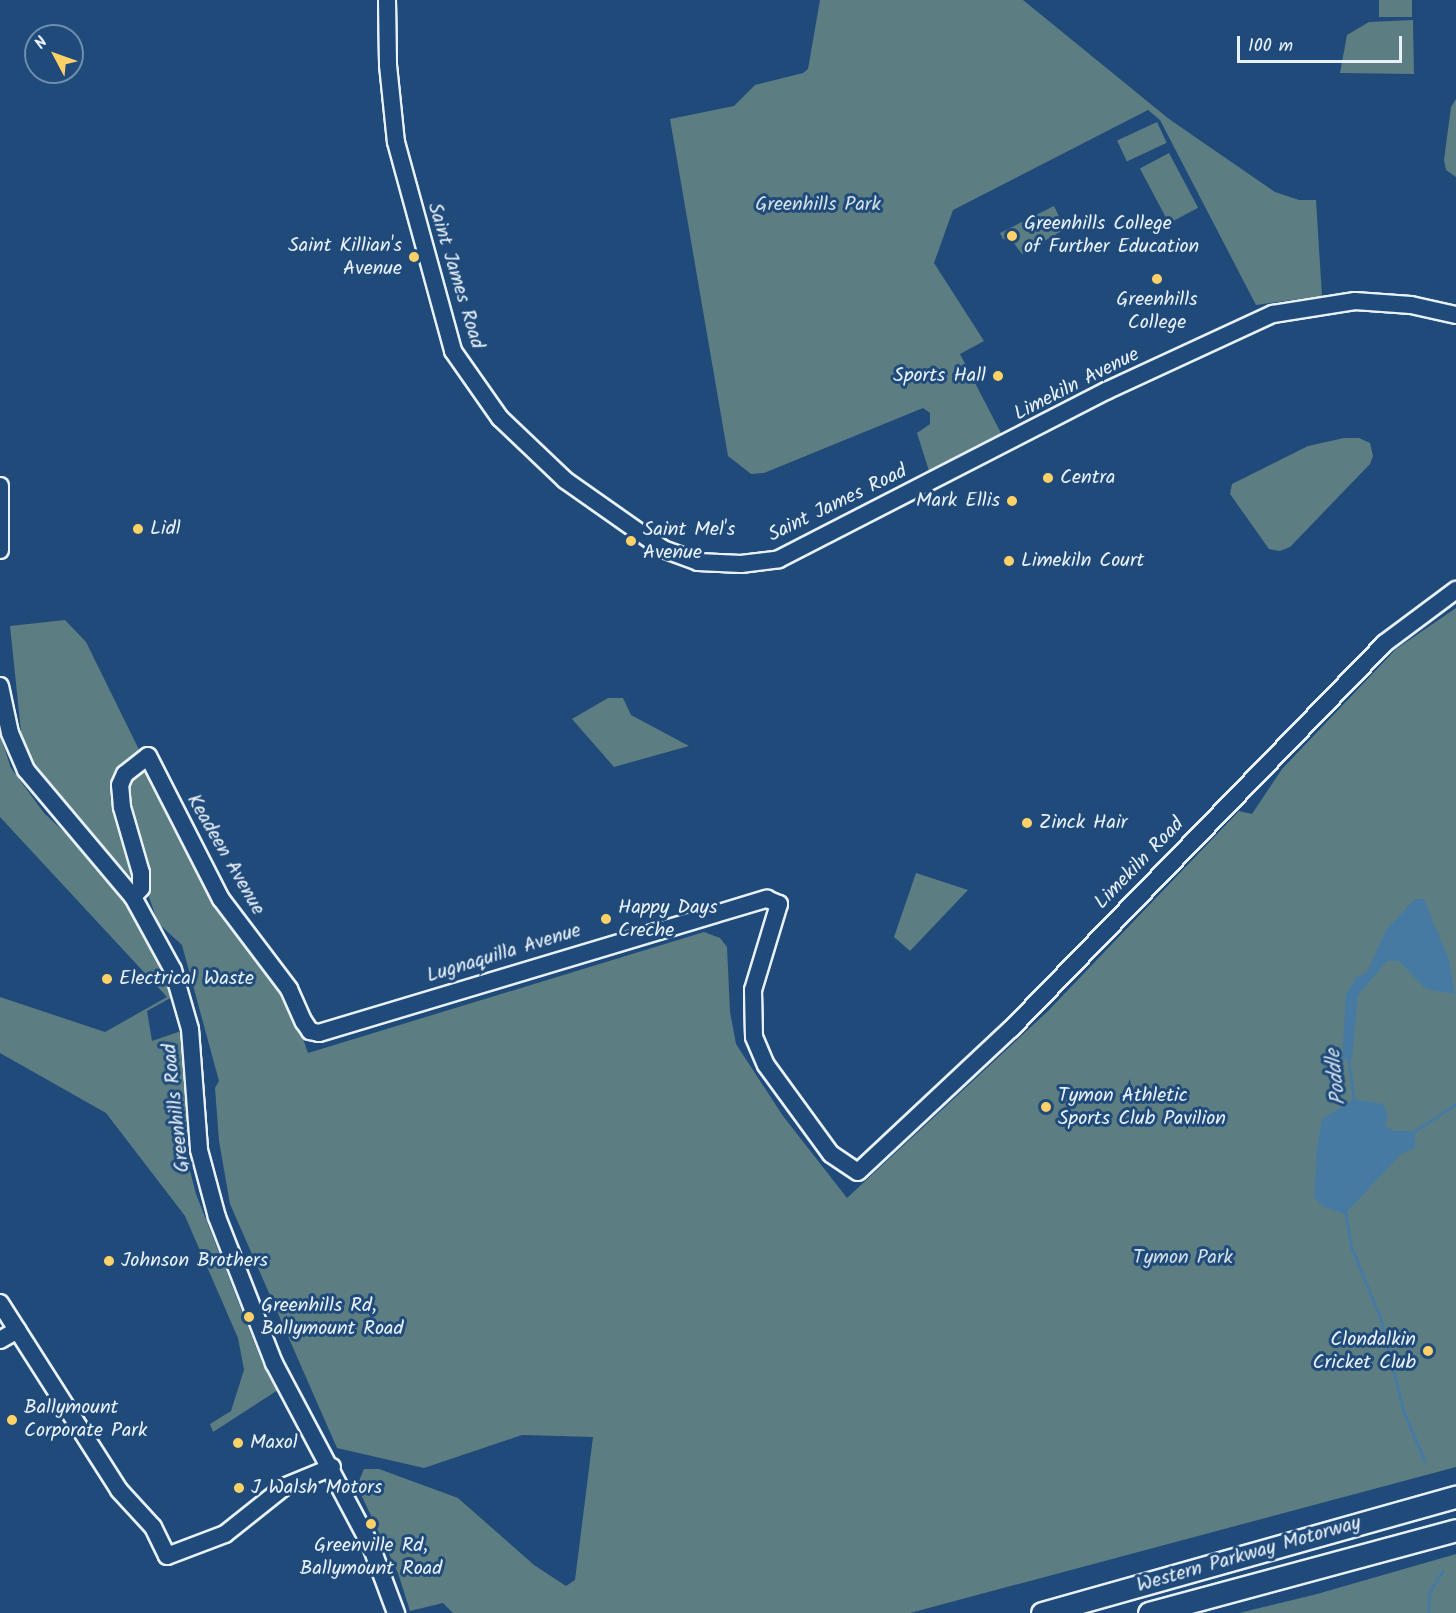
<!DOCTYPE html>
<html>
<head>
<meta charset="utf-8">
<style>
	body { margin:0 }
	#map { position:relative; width:1456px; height:1613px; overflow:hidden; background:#1f4a7a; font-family:Kalam,sans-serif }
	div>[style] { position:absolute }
	.green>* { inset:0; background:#5c7e82; transform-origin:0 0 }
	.water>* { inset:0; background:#467aa3 }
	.stream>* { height:3px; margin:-1.5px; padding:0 1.5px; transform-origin:1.5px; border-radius:1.5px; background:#467aa3 }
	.roads { filter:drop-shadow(2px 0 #e8f1f8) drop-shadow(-2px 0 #e8f1f8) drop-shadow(0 2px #e8f1f8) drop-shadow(0 -2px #e8f1f8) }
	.secondary>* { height:16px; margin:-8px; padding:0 8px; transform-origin:8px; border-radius:8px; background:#1f4a7a }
	.highway>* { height:21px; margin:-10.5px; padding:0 10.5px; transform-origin:10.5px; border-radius:10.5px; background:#1f4a7a }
	.dots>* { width:16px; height:16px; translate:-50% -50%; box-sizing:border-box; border:3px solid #1f4a7a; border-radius:50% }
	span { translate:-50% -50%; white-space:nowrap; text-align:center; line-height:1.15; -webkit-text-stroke:6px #1f4a7a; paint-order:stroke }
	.park-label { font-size:20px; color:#d3e0e6 }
	.poi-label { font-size:20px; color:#e8f1f8 }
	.left { translate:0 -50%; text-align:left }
	.right { translate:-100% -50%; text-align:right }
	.street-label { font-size:20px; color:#e8f1f8 }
	.water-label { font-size:21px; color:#d0dfeb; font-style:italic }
	.north { position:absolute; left:24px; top:24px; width:60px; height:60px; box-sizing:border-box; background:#1f4a7a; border:2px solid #6f8dac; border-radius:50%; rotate:311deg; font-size:16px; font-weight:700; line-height:24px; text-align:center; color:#e8f1f8 }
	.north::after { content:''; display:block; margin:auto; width:21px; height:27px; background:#ffd166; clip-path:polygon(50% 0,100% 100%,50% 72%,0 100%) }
	.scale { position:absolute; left:1237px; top:36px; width:165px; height:27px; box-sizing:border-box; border:3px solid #e8f1f8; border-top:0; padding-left:8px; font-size:18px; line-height:21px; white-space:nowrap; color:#e8f1f8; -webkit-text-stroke:4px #1f4a7a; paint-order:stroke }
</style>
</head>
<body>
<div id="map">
	<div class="green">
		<div style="clip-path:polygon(820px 0,1023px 0,1169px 119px,1275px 192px,1299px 200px,1316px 200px,1322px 296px,1256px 305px,1160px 120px,1148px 110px,953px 210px,934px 263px,984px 341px,960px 354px,1002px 435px,929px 471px,917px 433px,930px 424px,930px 413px,923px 408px,764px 473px,751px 474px,728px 456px,670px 119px,734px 106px,755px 85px,803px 73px,808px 69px)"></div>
		<div style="left:1379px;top:0;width:33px;height:17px"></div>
		<div style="clip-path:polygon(1413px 20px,1414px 74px,1340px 73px,1347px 35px,1369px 22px)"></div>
		<div style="clip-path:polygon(1456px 99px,1456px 177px,1446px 170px,1444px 160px,1451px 107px)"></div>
		<div style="left:1157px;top:122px;width:23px;height:44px;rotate:65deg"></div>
		<div style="left:1169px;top:153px;width:62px;height:33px;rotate:62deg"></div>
		<div style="clip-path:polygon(1054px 206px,1065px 229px,1022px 254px,1013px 242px,1003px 239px,1000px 233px)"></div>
		<div style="clip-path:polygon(1344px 438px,1359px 438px,1370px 443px,1373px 456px,1370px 464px,1290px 547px,1280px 551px,1269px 549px,1230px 494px,1232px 484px,1308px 446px)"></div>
		<div style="clip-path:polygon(1456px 608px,1456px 1467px,910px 1613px,453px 1613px,443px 1603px,410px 1611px,398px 1573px,357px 1486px,364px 1469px,379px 1469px,458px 1498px,534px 1565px,566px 1586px,575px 1580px,593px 1437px,522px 1435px,424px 1468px,337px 1448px,230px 1204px,219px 1141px,215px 1088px,219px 1081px,182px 945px,158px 923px,149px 897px,42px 779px,22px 741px,10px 626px,65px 620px,86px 642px,151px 774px,289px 998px,308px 1053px,704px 932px,720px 938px,727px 947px,730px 1012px,736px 1044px,783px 1116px,847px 1198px,1048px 1011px,1239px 811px,1252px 814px,1282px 769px,1396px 649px)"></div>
		<div style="clip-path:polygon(608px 698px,623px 698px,631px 715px,689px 746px,614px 767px,572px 719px)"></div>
		<div style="clip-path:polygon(0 735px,11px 768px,44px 813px,79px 846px,137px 920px,160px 959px,174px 996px,147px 1011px,152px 1041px,181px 1031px,186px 1061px,187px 1159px,196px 1194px,263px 1365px,278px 1390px,213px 1432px,210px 1424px,231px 1411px,244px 1370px,238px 1338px,185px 1216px,106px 1113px,0 1053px,0 997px,105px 1032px,167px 997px,0 817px)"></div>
		<div style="clip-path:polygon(916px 873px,968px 890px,910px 951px,894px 937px)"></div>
		<div style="clip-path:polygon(1456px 1554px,1456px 1613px,1239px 1613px,1317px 1594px)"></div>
	</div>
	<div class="water">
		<div style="clip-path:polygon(1415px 899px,1424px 899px,1449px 960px,1455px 994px,1426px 989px,1399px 961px,1387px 961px,1358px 995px,1352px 1059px,1342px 1059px,1346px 994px,1356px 978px,1367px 972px,1386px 930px)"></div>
		<div style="clip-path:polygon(1354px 1099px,1383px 1104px,1388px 1116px,1385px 1125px,1393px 1131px,1415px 1131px,1415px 1148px,1401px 1154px,1345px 1214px,1324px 1207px,1314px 1197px,1317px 1149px,1322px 1119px)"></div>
	</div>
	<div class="stream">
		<div style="left:1348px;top:1058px;width:44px;rotate:82.2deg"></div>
		<div style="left:1413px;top:1132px;width:51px;rotate:-33.1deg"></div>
		<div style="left:1345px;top:1211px;width:39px;rotate:80deg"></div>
		<div style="left:1352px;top:1249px;width:77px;rotate:67.8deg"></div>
		<div style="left:1381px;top:1320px;width:93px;rotate:76.3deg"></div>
		<div style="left:1403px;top:1410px;width:56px;rotate:67.1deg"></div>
		<div style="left:1428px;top:1613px;width:20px;rotate:-87deg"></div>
		<div style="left:1429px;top:1593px;width:26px;rotate:-59deg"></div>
	</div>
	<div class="roads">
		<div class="secondary">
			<div style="left:387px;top:0;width:65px;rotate:89.1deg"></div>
			<div style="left:388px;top:65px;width:77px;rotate:84.1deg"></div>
			<div style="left:396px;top:142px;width:217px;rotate:74.7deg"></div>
			<div style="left:453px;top:351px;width:82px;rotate:55deg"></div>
			<div style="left:500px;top:418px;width:90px;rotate:43.6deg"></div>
			<div style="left:565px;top:480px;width:120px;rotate:35.1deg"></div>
			<div style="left:663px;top:549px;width:37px;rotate:20deg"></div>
			<div style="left:698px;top:562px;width:43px;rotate:2.7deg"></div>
			<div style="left:741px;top:564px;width:38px;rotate:-7deg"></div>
			<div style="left:779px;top:559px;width:368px;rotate:-27.2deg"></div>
			<div style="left:1106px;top:391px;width:184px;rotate:-24.8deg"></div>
			<div style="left:1273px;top:314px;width:83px;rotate:-9deg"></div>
			<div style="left:1355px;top:301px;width:56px;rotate:4.1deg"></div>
			<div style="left:1411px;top:305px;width:46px;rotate:12.5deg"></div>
			<div style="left:0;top:486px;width:64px;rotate:90deg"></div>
			<div style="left:0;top:686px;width:48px;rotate:78deg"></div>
			<div style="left:10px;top:733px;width:40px;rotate:66.6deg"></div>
			<div style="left:26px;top:770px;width:166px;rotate:49.9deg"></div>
			<div style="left:133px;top:897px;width:83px;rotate:61.3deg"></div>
			<div style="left:173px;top:970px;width:61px;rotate:73.9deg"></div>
			<div style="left:190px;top:1029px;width:121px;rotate:85.7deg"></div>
			<div style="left:199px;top:1150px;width:69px;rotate:75deg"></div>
			<div style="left:217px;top:1217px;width:157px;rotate:68.7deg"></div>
			<div style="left:274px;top:1363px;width:207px;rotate:62.1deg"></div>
			<div style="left:371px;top:1546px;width:72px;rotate:69.5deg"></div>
			<div style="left:133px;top:897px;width:12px;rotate:-48deg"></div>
			<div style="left:141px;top:888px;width:15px;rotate:-90deg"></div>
			<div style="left:141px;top:873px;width:69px;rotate:-106.1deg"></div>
			<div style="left:122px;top:807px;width:22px;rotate:-95deg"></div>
			<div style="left:120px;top:785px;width:12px;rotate:-66deg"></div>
			<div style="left:125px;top:774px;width:29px;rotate:-38deg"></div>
			<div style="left:148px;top:756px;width:161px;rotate:63deg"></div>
			<div style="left:221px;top:899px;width:113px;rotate:52.9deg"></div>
			<div style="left:289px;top:989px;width:36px;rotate:66deg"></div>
			<div style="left:304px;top:1022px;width:11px;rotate:56deg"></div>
			<div style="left:310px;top:1031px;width:9px;rotate:13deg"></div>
			<div style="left:319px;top:1033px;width:468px;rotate:-16.7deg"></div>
			<div style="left:767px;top:899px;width:13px;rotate:23deg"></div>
			<div style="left:779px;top:904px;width:90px;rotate:106.8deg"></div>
			<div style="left:753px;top:990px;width:47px;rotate:88.8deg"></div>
			<div style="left:754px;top:1037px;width:30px;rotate:67deg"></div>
			<div style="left:766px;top:1065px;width:110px;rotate:53.9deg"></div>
			<div style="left:831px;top:1154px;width:32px;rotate:34deg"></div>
			<div style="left:858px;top:1172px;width:209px;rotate:-43.1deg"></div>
			<div style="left:1011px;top:1029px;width:537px;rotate:-45.9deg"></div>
			<div style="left:1385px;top:643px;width:89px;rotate:-36.7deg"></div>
			<div style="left:0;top:1303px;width:222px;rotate:57.5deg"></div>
			<div style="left:119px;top:1490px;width:50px;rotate:47.4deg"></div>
			<div style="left:153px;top:1527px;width:32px;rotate:64deg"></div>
			<div style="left:167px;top:1556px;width:62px;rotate:-20.8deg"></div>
			<div style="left:225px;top:1534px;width:75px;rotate:-38.5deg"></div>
			<div style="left:284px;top:1487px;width:52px;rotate:-22.6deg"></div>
			<div style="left:0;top:1340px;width:20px;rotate:-30deg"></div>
		</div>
		<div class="highway">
			<div style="left:1042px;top:1613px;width:430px;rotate:-15.7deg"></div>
			<div style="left:1149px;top:1613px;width:318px;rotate:-15.1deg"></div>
		</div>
	</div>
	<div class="dots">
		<div style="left:1012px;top:236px;background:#ffd166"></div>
		<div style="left:414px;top:257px;background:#ffd166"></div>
		<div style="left:1157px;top:279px;background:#ffd166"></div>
		<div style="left:998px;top:376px;background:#ffd166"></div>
		<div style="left:1048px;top:478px;background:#ffd166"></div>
		<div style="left:1012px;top:501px;background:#ffd166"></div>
		<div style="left:138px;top:529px;background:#ffd166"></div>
		<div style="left:631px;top:541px;background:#ffd166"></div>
		<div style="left:1009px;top:561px;background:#ffd166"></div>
		<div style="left:1027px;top:823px;background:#ffd166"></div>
		<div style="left:606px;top:919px;background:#ffd166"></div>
		<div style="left:107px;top:979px;background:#ffd166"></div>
		<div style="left:1046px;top:1107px;background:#ffd166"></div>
		<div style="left:109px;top:1261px;background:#ffd166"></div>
		<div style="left:249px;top:1317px;background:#ffd166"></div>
		<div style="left:1428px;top:1351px;background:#ffd166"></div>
		<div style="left:12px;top:1420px;background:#ffd166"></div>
		<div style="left:238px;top:1443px;background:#ffd166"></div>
		<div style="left:239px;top:1488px;background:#ffd166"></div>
		<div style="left:371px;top:1524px;background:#ffd166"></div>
	</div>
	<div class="park-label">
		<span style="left:818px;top:205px">Greenhills Park</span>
		<span style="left:1183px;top:1258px">Tymon Park</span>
	</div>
	<div class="poi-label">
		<span class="left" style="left:1024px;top:236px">Greenhills College<br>of Further Education</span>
		<span class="right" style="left:402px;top:258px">Saint Killian's<br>Avenue</span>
		<span style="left:1157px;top:312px">Greenhills<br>College</span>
		<span class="right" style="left:986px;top:376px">Sports Hall</span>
		<span class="left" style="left:1060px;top:478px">Centra</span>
		<span class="right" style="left:1000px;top:501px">Mark Ellis</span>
		<span class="left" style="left:150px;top:529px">Lidl</span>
		<span class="left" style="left:643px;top:542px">Saint Mel's<br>Avenue</span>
		<span class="left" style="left:1021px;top:561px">Limekiln Court</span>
		<span class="left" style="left:1039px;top:823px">Zinck Hair</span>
		<span class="left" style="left:618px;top:920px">Happy Days<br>Creche</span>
		<span class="left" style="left:119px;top:979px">Electrical Waste</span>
		<span class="left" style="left:1058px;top:1108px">Tymon Athletic<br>Sports Club Pavilion</span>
		<span class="left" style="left:121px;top:1261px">Johnson Brothers</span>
		<span class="left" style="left:261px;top:1318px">Greenhills Rd,<br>Ballymount Road</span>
		<span class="right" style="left:1416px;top:1352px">Clondalkin<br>Cricket Club</span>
		<span class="left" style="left:24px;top:1420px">Ballymount<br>Corporate Park</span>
		<span class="left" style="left:250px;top:1443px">Maxol</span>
		<span class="left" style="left:251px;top:1488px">J Walsh Motors</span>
		<span style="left:371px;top:1558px">Greenville Rd,<br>Ballymount Road</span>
	</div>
	<div class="street-label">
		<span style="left:455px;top:276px;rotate:73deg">Saint James Road</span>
		<span style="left:1077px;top:385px;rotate:-27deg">Limekiln Avenue</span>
		<span style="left:838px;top:504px;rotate:-26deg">Saint James Road</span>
		<span style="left:225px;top:855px;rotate:60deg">Keadeen Avenue</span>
		<span style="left:1140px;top:864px;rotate:-46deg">Limekiln Road</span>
		<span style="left:504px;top:954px;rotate:-17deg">Lugnaquilla Avenue</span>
		<span style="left:177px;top:1108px;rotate:-96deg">Greenhills Road</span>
		<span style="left:1249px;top:1555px;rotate:-16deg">Western Parkway Motorway</span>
	</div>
	<div class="water-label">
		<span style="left:1337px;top:1077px;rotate:-96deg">Poddle</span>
	</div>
	<div class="north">N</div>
	<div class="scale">100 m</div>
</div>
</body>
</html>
